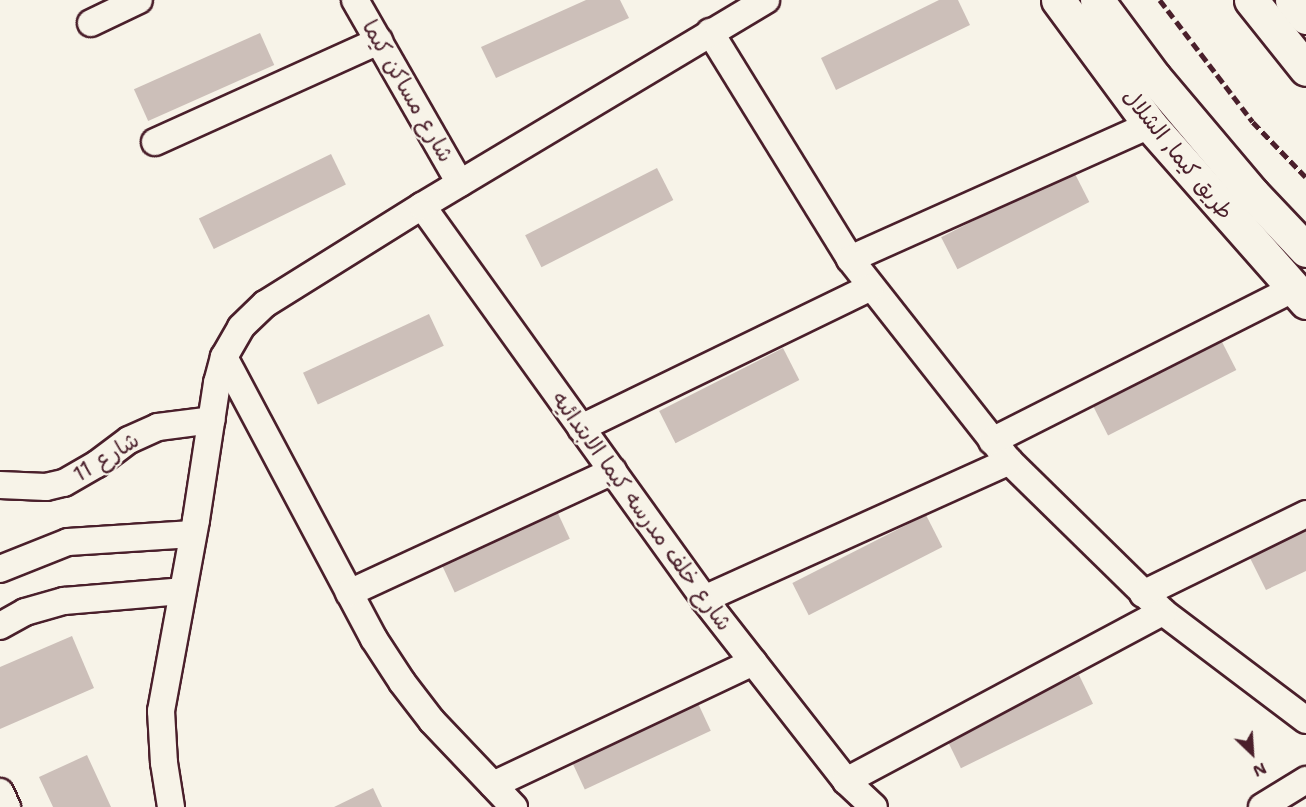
<!DOCTYPE html>
<html>
<head>
<meta charset="utf-8">
<style>
	body { margin:0 }
	#map { position:relative; width:1306px; height:807px; overflow:hidden; background:#f7f3e8; font-family:"Shantell Sans","Playpen Sans Arabic",sans-serif }
	div>[style] { position:absolute }
	.building>* { inset:0; background:#ccbfb9; transform-origin:0 0 }
	.roads { filter:drop-shadow(2px 0 #4a1f2b) drop-shadow(-2px 0 #4a1f2b) drop-shadow(0 2px #4a1f2b) drop-shadow(0 -2px #4a1f2b) }
	.street>* { height:26px; margin:-13px; padding:0 13px; transform-origin:13px; border-radius:13px; background:#f7f3e8 }
	.secondary>* { height:33px; margin:-16.5px; padding:0 16.5px; transform-origin:16.5px; border-radius:16.5px; background:#f7f3e8 }
	.highway>* { height:33px; margin:-16.5px; padding:0 16.5px; transform-origin:16.5px; border-radius:16.5px; background:#f7f3e8 }
	.rail>* { height:4.5px; margin-top:-2.25px; transform-origin:0; background:repeating-linear-gradient(90deg,#4a1f2b 0 9px,transparent 0 13.5px) }
	span { translate:-50% -50%; white-space:nowrap; text-align:center; line-height:1.15; -webkit-text-stroke:4.5px #f7f3e8; paint-order:stroke }
	.street-label { font-size:22px; color:#4a1f2b }
	.north { position:absolute; left:1222px; top:723px; width:60px; height:60px; -webkit-text-stroke:4px #f7f3e8; paint-order:stroke; rotate:155deg; font-size:16px; font-weight:700; line-height:24px; text-align:center; color:#4a1f2b }
	.north::after { content:''; display:block; margin:auto; width:21px; height:27px; background:#4a1f2b; clip-path:polygon(50% 0,100% 100%,50% 72%,0 100%) }
</style>
</head>
<body>
<div id="map">
	<div class="building">
		<div style="clip-path:polygon(586px 0,620px 0,629px 18px,496px 78px,481px 47px)"></div>
		<div style="clip-path:polygon(939px 0,958px 0,970px 25px,836px 90px,821px 58px)"></div>
		<div style="left:260px;top:33px;width:35px;height:138px;rotate:66deg"></div>
		<div style="left:331px;top:154px;width:34px;height:147px;rotate:64deg"></div>
		<div style="left:657px;top:168px;width:36px;height:148px;rotate:63deg"></div>
		<div style="left:1073px;top:170px;width:36px;height:148px;rotate:63deg"></div>
		<div style="left:429px;top:314px;width:35px;height:139px;rotate:65deg"></div>
		<div style="left:1220px;top:338px;width:36px;height:144px;rotate:63deg"></div>
		<div style="left:783px;top:348px;width:36px;height:139px;rotate:63deg"></div>
		<div style="left:555px;top:507px;width:35px;height:127px;rotate:65deg"></div>
		<div style="left:926px;top:515px;width:36px;height:150px;rotate:63deg"></div>
		<div style="clip-path:polygon(1306px 531px,1306px 571px,1266px 590px,1250px 558px)"></div>
		<div style="clip-path:polygon(72px 636px,94px 688px,0 729px,0 667px)"></div>
		<div style="left:1079px;top:675px;width:32px;height:147px;rotate:64deg"></div>
		<div style="left:696px;top:699px;width:35px;height:139px;rotate:65deg"></div>
		<div style="clip-path:polygon(87px 755px,111px 807px,53px 807px,39px 777px)"></div>
		<div style="clip-path:polygon(373px 788px,382px 807px,334px 807px)"></div>
	</div>
	<div class="roads">
		<div class="street">
			<div style="left:355px;top:0;width:211px;rotate:60.2deg"></div>
			<div style="left:91px;top:23px;width:53px;rotate:-25.6deg"></div>
			<div style="left:710px;top:32px;width:267px;rotate:58.3deg"></div>
			<div style="left:850px;top:259px;width:257px;rotate:51.8deg"></div>
			<div style="left:1009px;top:461px;width:216px;rotate:44.4deg"></div>
			<div style="left:1163px;top:612px;width:179px;rotate:37.1deg"></div>
			<div style="left:155px;top:142px;width:246px;rotate:-24.3deg"></div>
			<div style="left:422px;top:206px;width:484px;rotate:54.3deg"></div>
			<div style="left:704px;top:599px;width:231px;rotate:52deg"></div>
			<div style="left:846px;top:781px;width:38px;rotate:43deg"></div>
			<div style="left:850px;top:259px;width:329px;rotate:-24.1deg"></div>
			<div style="left:224px;top:357px;width:319px;rotate:62deg"></div>
			<div style="left:374px;top:639px;width:51px;rotate:56.9deg"></div>
			<div style="left:402px;top:682px;width:49px;rotate:52.4deg"></div>
			<div style="left:432px;top:721px;width:119px;rotate:46.4deg"></div>
			<div style="left:581px;top:428px;width:322px;rotate:-25.9deg"></div>
			<div style="left:992px;top:441px;width:337px;rotate:-26.8deg"></div>
			<div style="left:0;top:485px;width:46px;rotate:2.5deg"></div>
			<div style="left:46px;top:487px;width:18px;rotate:-13deg"></div>
			<div style="left:64px;top:483px;width:38px;rotate:-30deg"></div>
			<div style="left:97px;top:464px;width:40px;rotate:-37deg"></div>
			<div style="left:129px;top:440px;width:32px;rotate:-24deg"></div>
			<div style="left:158px;top:427px;width:54px;rotate:-7.4deg"></div>
			<div style="left:0;top:569px;width:73px;rotate:-21.7deg"></div>
			<div style="left:68px;top:542px;width:125px;rotate:-3.7deg"></div>
			<div style="left:349px;top:593px;width:291px;rotate:-24.8deg"></div>
			<div style="left:1143px;top:594px;width:182px;rotate:-26.1deg"></div>
			<div style="left:704px;top:599px;width:335px;rotate:-24.3deg"></div>
			<div style="left:0;top:626px;width:29px;rotate:-29deg"></div>
			<div style="left:25px;top:612px;width:41px;rotate:-15.8deg"></div>
			<div style="left:64px;top:601px;width:118px;rotate:-4.8deg"></div>
			<div style="left:846px;top:781px;width:359px;rotate:-28.1deg"></div>
			<div style="left:493px;top:785px;width:288px;rotate:-25.3deg"></div>
			<div style="left:0;top:792px;width:17px;rotate:65deg"></div>
			<div style="left:171px;top:807px;width:45px;rotate:-99deg"></div>
			<div style="left:164px;top:763px;width:52px;rotate:-93.3deg"></div>
			<div style="left:161px;top:711px;width:194px;rotate:-79.6deg"></div>
			<div style="left:196px;top:520px;width:139px;rotate:-81.3deg"></div>
			<div style="left:217px;top:383px;width:27px;rotate:-75deg"></div>
			<div style="left:224px;top:357px;width:34px;rotate:-60deg"></div>
			<div style="left:241px;top:327px;width:33px;rotate:-44deg"></div>
			<div style="left:265px;top:304px;width:185px;rotate:-32deg"></div>
			<div style="left:422px;top:206px;width:401px;rotate:-30.9deg"></div>
			<div style="left:1262px;top:807px;width:52px;rotate:-31.5deg"></div>
		</div>
		<div class="secondary">
			<div style="left:1251px;top:0;width:88px;rotate:51.4deg"></div>
			<div style="left:1292px;top:0;width:22px;rotate:51deg"></div>
		</div>
		<div class="highway">
			<div style="left:1058px;top:0;width:155px;rotate:53.6deg"></div>
			<div style="left:1150px;top:125px;width:236px;rotate:48.6deg"></div>
			<div style="left:1097px;top:0;width:96px;rotate:53.5deg"></div>
			<div style="left:1154px;top:77px;width:153px;rotate:49.8deg"></div>
			<div style="left:1253px;top:194px;width:77px;rotate:46.6deg"></div>
		</div>
	</div>
	<div class="rail">
		<div style="left:1160px;top:0;width:153px;rotate:52.7deg"></div>
		<div style="left:1253px;top:122px;width:76px;rotate:46.1deg"></div>
	</div>
	<div class="street-label">
		<span style="left:408px;top:91px;rotate:60deg">شارع مساكن كيما</span>
		<span style="left:1178px;top:154px;rotate:51deg">طريق كيما, الشلال</span>
		<span style="left:106px;top:457px;rotate:-32deg">شارع 11</span>
		<span style="left:642px;top:511px;rotate:54deg">شارع خلف مدرسه كيما الابتدائيه</span>
	</div>
	<div class="north">N</div>
</div>
</body>
</html>
